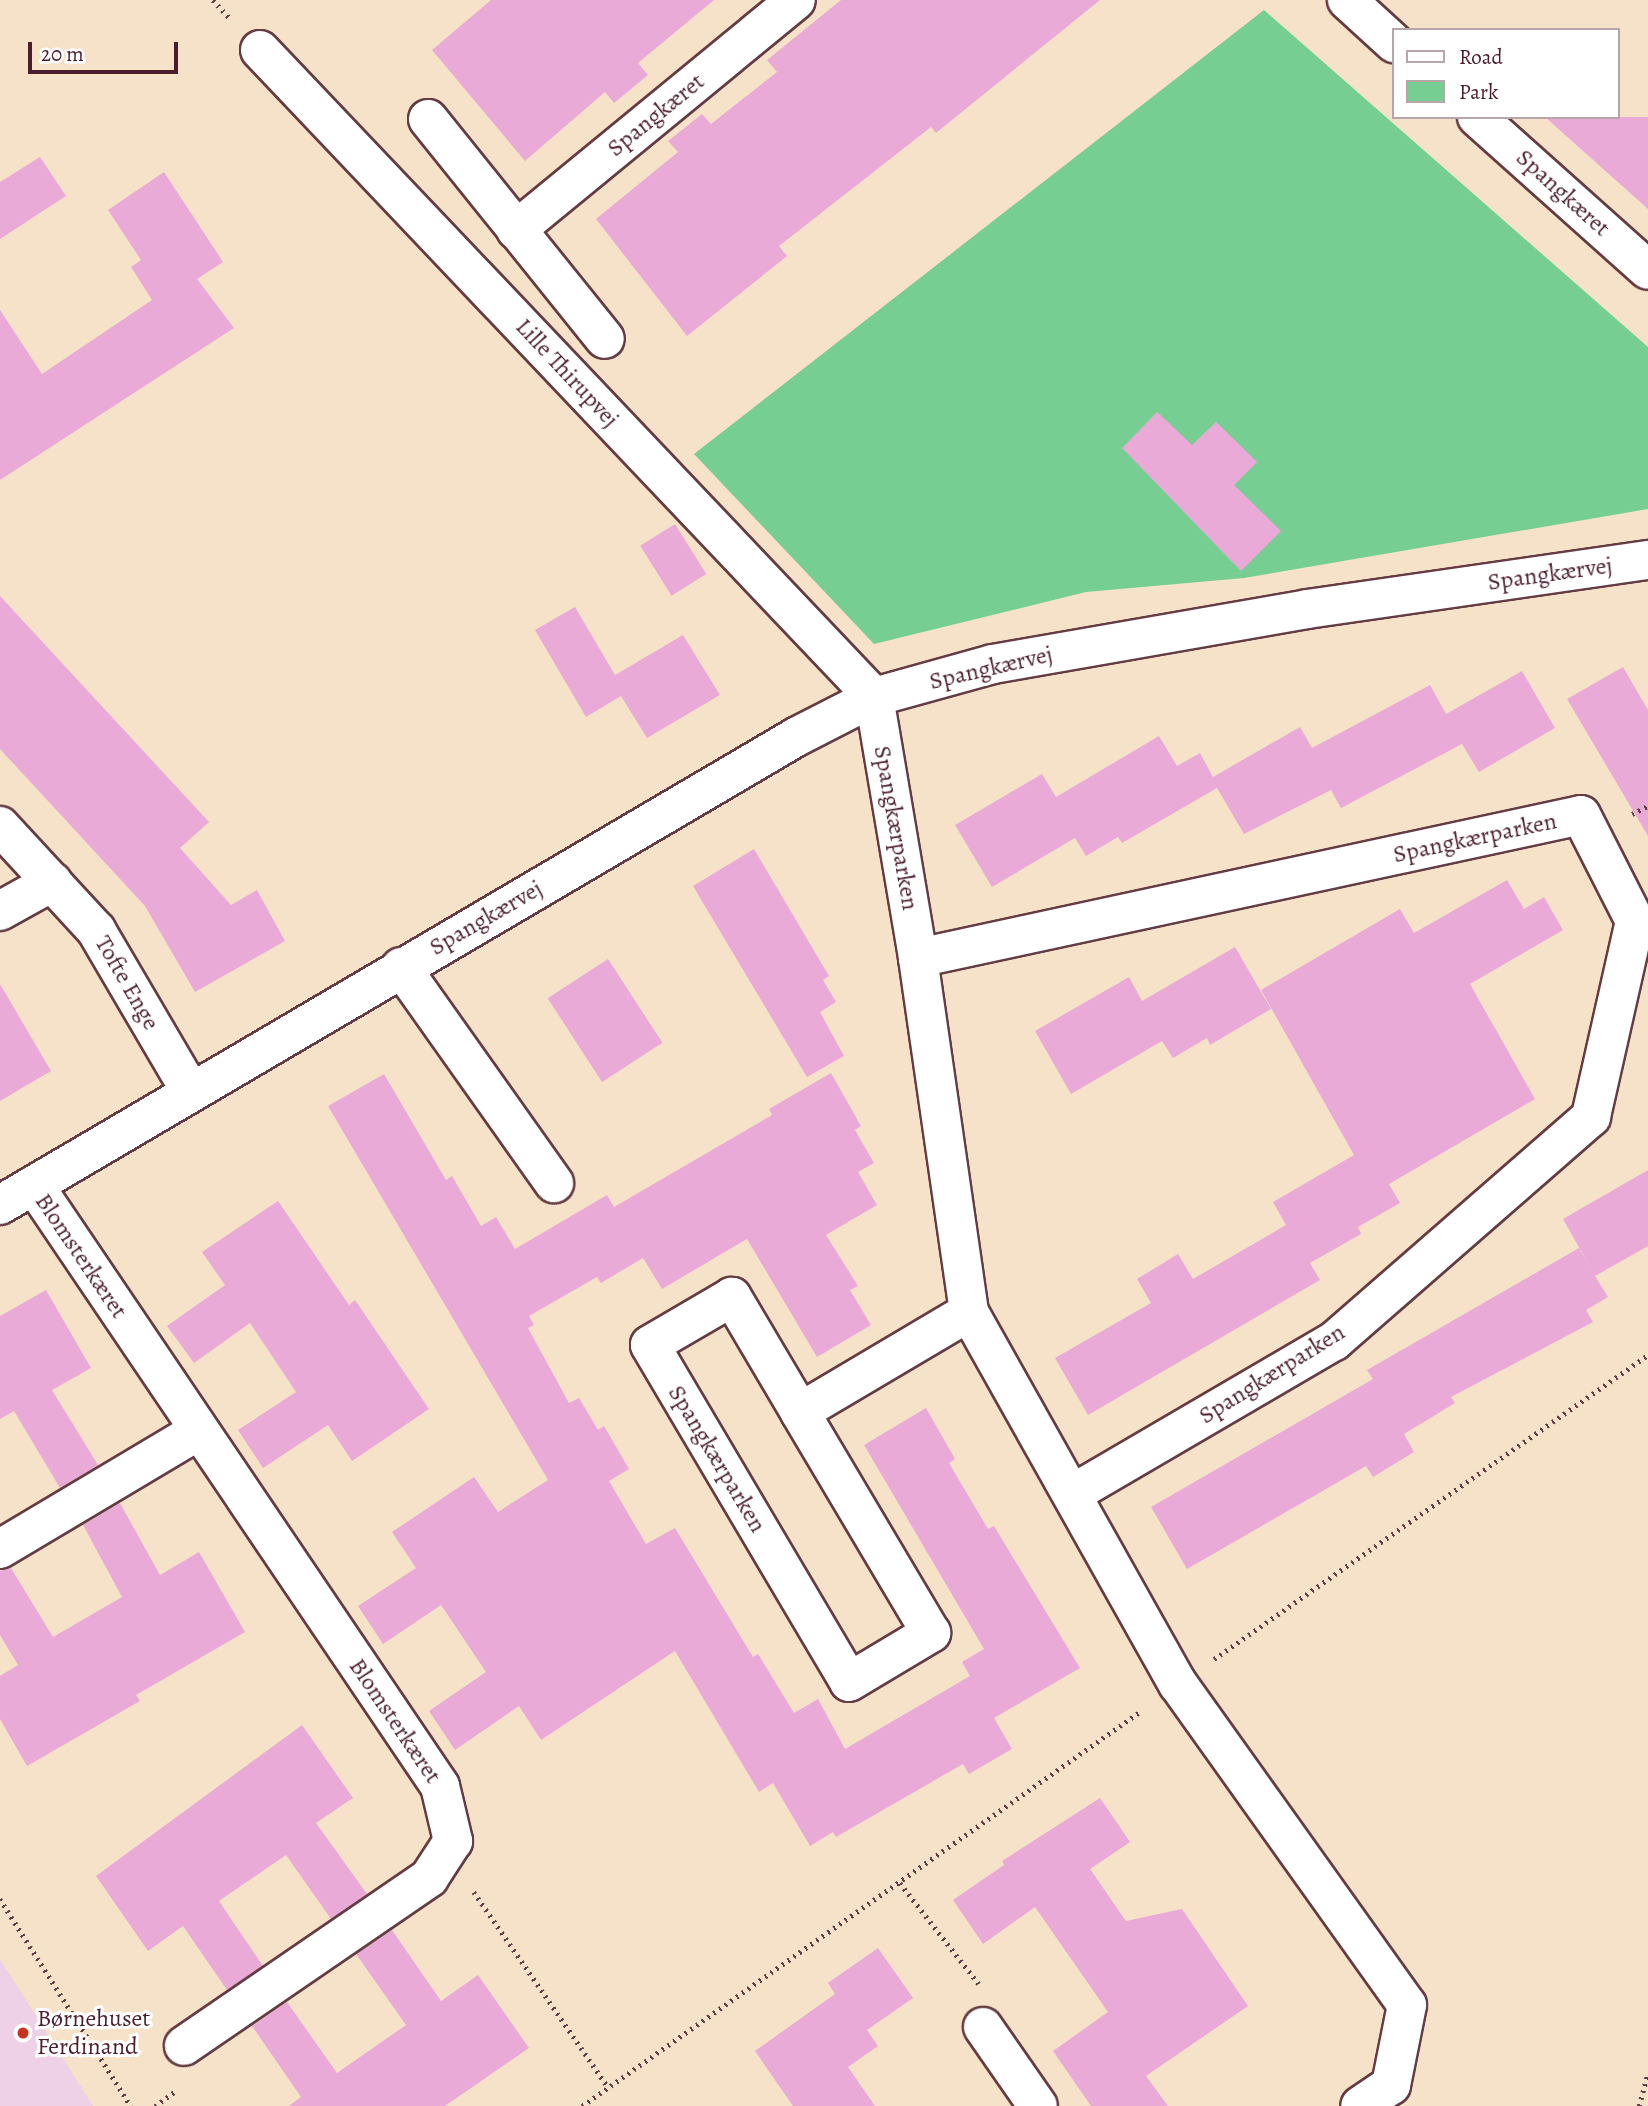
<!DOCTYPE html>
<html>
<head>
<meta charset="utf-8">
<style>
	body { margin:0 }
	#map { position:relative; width:1648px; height:2106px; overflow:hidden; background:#f6e2c9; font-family:Alegreya,serif }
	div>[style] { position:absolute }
	.built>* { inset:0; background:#eed0e7 }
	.green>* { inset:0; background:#77ce93 }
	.building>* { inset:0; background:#eaaad8; transform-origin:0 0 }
	.path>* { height:4.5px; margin-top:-2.25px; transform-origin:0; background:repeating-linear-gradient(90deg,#643c43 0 2px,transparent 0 7px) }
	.roads { filter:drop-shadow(2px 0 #643c43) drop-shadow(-2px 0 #643c43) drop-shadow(0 2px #643c43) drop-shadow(0 -2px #643c43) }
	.street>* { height:38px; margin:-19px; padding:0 19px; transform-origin:19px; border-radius:19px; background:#fff }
	.secondary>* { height:38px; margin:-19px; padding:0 19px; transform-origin:19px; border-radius:19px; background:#fff }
	.dots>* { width:19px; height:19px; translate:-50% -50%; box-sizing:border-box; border:4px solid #fff; border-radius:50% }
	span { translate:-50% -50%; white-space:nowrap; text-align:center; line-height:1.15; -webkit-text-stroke:6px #fff; paint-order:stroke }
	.street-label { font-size:24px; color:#4a1f2b }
	.poi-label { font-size:24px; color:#4a1f2b }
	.left { translate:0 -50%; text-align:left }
	.legend { position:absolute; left:1392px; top:28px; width:228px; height:91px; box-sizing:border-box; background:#fff; border:2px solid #b7a5aa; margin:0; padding:9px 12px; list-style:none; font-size:21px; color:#4a1f2b }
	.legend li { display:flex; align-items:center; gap:14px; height:35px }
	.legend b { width:35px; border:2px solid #b7a5aa }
	.scale { position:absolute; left:28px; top:42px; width:150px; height:32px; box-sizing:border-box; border:4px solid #4a1f2b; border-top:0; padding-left:9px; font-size:21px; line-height:24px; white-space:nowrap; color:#4a1f2b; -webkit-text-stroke:5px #fff; paint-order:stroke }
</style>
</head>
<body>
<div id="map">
	<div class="built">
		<div style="clip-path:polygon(0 1959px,93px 2106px,0 2106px)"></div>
	</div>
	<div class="green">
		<div style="clip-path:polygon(1264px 10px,1648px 347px,1648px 509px,1244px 578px,1086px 592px,874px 644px,694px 454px)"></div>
	</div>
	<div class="building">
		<div style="clip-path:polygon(491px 0,714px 0,638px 63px,648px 75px,614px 103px,605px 92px,525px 161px,432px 50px)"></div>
		<div style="clip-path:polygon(841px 0,1100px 0,936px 133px,931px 127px,779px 246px,787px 256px,687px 336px,596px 219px,678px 152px,668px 141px,702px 114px,711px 124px,777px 72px,767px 60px)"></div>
		<div style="clip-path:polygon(1545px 117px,1648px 117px,1648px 209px)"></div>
		<div style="clip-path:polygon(40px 157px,66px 196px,0 239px,0 182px)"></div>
		<div style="clip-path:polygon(164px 172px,223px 262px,197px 279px,234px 328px,0 480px,0 310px,42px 374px,152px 300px,131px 267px,141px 260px,108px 210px)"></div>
		<div style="clip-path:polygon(1157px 412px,1192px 445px,1216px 422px,1257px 462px,1234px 485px,1281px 531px,1241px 571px,1122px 448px)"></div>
		<div style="left:675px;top:524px;width:59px;height:41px;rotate:58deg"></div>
		<div style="clip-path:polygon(0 596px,209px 822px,180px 848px,231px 905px,257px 890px,285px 941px,195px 992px,145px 906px,0 749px)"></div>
		<div style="clip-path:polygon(575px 607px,615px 675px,683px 635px,720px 695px,647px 738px,621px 696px,586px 717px,535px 630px)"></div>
		<div style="clip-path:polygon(1623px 667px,1648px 710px,1648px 836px,1567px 699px)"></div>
		<div style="clip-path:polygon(1522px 671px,1555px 728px,1479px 772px,1462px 744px,1341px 808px,1331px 790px,1244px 834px,1217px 788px,1122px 843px,1118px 837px,1086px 856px,1075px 838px,992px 887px,955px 825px,1042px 774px,1056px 797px,1159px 736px,1177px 766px,1200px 753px,1213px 777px,1300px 727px,1312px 748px,1430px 685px,1446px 714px)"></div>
		<div style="clip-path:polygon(754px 849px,829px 976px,823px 980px,836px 1002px,820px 1012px,844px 1056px,807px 1077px,693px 886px)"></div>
		<div style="clip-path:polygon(1507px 880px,1524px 909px,1544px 897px,1563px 930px,1470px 984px,1535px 1099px,1389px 1184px,1400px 1203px,1358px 1227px,1361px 1234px,1310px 1263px,1320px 1280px,1088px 1415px,1055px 1358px,1151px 1303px,1137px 1279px,1178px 1254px,1193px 1279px,1286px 1225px,1273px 1202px,1354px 1155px,1261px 990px,1400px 909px,1414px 933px)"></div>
		<div style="clip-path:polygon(1235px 947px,1271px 1009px,1210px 1045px,1207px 1038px,1173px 1058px,1162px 1041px,1071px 1094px,1035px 1031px,1129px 977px,1142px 1001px)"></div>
		<div style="left:608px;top:959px;width:100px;height:72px;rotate:57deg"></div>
		<div style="clip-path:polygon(0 984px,51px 1071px,0 1101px)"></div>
		<div style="clip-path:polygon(831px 1073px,861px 1126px,855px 1130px,874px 1163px,858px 1172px,877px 1205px,826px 1235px,858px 1286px,850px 1290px,871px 1325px,817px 1357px,747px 1239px,662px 1289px,643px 1258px,601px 1283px,597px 1277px,529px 1316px,534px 1325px,528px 1328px,569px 1403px,579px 1398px,598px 1430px,604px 1426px,629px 1469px,609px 1481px,646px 1544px,675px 1528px,753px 1657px,758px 1654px,794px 1713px,818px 1699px,845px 1749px,970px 1676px,962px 1662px,984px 1649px,864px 1445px,926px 1408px,955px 1459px,949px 1463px,988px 1529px,994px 1526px,1080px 1668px,994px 1718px,1012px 1749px,969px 1774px,963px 1764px,836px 1837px,833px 1832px,810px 1846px,773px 1783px,759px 1792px,675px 1651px,541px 1740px,519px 1706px,455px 1750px,429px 1711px,486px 1672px,441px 1605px,383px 1644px,358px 1606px,416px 1568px,392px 1532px,474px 1477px,498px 1512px,548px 1480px,328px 1106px,384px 1074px,446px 1180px,452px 1176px,481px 1226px,496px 1217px,515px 1249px,607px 1195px,614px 1207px,772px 1115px,769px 1109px)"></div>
		<div style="clip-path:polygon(1648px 1170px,1648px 1246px,1595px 1276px,1608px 1297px,1586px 1310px,1593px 1322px,1451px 1397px,1455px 1403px,1404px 1434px,1414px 1452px,1373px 1477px,1366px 1466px,1187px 1569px,1151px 1507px,1373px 1379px,1367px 1370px,1579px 1248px,1593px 1272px,1563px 1219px)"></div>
		<div style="clip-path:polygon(278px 1201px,349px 1305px,355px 1300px,429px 1409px,352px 1461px,328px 1425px,263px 1468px,238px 1430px,296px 1392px,250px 1323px,194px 1363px,167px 1326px,225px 1285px,202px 1252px)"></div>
		<div style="clip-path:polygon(46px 1290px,91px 1368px,52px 1390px,98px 1465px,60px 1488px,14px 1411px,0 1419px,0 1316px)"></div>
		<div style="clip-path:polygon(120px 1503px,160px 1575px,199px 1552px,245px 1632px,136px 1695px,140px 1701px,27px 1766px,0 1719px,0 1676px,18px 1665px,0 1635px,0 1571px,11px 1568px,53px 1637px,122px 1597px,83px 1525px)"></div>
		<div style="clip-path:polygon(302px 1725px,353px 1798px,316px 1823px,367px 1894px,331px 1919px,286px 1855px,219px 1901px,263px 1966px,227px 1990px,183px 1926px,148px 1951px,96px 1876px)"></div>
		<div style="clip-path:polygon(1100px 1798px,1130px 1842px,1090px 1869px,1126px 1921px,1182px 1909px,1248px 2006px,1146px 2076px,1168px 2106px,1091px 2106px,1053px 2051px,1108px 2012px,1035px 1907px,983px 1944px,953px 1900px,1004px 1865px,1002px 1861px)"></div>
		<div style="clip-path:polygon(392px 1930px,441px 2001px,478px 1975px,529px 2048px,445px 2106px,289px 2106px,301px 2097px,252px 2026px,287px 2002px,337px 2073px,406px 2025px,356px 1954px)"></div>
		<div style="clip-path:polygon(878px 1948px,913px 1998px,867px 2030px,878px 2046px,848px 2067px,875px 2106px,793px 2106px,755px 2051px,835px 1994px,828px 1983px)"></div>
	</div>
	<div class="path">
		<div style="left:213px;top:0;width:26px;rotate:47deg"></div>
		<div style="left:1632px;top:814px;width:18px;rotate:-27deg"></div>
		<div style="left:1214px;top:1659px;width:530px;rotate:-35.01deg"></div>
		<div style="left:900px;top:1883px;width:128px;rotate:52deg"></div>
		<div style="left:474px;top:1892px;width:237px;rotate:55.5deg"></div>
		<div style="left:0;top:1899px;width:245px;rotate:57.7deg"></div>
		<div style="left:155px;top:2106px;width:27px;rotate:-36deg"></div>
		<div style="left:582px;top:2106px;width:684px;rotate:-35.25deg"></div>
		<div style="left:1639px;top:2106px;width:35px;rotate:-75deg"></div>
	</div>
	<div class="roads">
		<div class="street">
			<div style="left:1347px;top:0;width:64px;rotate:42.5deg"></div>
			<div style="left:260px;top:50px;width:892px;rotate:46.5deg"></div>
			<div style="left:874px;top:697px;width:265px;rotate:80.4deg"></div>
			<div style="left:918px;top:958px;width:358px;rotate:81.8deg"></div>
			<div style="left:969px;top:1312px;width:427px;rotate:60.7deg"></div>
			<div style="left:1178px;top:1684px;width:394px;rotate:54.5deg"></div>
			<div style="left:1407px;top:2005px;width:82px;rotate:101.3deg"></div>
			<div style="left:1391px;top:2085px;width:37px;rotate:146deg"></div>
			<div style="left:1477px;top:117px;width:229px;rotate:41.8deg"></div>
			<div style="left:428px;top:119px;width:282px;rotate:51.2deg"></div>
			<div style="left:516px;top:230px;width:362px;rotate:-39.4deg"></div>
			<div style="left:0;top:826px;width:142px;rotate:47.3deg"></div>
			<div style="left:96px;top:930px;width:188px;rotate:59.6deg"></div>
			<div style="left:0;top:911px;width:60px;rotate:-29.1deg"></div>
			<div style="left:918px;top:958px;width:678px;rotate:-12.17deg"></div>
			<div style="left:1581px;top:815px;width:119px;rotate:63deg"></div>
			<div style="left:1635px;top:921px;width:201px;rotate:102.7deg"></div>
			<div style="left:1591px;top:1117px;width:341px;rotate:138.9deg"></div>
			<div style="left:1334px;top:1341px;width:303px;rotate:149.7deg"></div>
			<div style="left:401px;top:967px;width:265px;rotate:54.7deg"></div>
			<div style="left:34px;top:1185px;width:725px;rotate:55.96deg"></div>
			<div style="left:440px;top:1786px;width:57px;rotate:76.7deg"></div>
			<div style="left:453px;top:1841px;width:44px;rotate:123deg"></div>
			<div style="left:429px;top:1878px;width:297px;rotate:145.6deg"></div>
			<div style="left:800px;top:1412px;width:134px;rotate:-120.6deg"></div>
			<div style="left:732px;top:1297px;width:95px;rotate:149.7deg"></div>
			<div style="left:650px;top:1345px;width:391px;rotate:59.4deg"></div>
			<div style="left:849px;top:1682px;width:96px;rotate:-30.9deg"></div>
			<div style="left:931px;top:1633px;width:257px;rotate:-120.7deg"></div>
			<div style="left:800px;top:1412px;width:196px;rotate:-30.6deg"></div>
			<div style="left:0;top:1549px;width:230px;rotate:-30.8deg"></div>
			<div style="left:983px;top:2027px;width:96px;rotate:55.2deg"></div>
		</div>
		<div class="secondary">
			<div style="left:0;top:1205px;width:923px;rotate:-30.45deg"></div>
			<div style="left:796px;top:737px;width:88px;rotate:-27.1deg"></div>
			<div style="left:874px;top:697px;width:123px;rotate:-15.5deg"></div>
			<div style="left:993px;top:664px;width:319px;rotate:-9.9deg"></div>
			<div style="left:1307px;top:609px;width:345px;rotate:-8.2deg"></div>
		</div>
	</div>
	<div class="dots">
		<div style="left:23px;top:2033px;background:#c8321e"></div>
	</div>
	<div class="street-label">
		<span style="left:656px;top:115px;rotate:-39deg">Spangkæret</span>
		<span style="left:1563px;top:193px;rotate:42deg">Spangkæret</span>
		<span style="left:567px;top:373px;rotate:47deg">Lille Thirupvej</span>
		<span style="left:1550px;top:574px;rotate:-8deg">Spangkærvej</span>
		<span style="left:991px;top:668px;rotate:-13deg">Spangkærvej</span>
		<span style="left:896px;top:828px;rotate:80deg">Spangkærparken</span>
		<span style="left:1475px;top:838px;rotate:-12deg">Spangkærparken</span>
		<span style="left:486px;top:918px;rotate:-30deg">Spangkærvej</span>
		<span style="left:127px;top:983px;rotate:60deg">Tofte Enge</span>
		<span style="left:81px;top:1256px;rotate:56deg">Blomsterkæret</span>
		<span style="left:1272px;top:1374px;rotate:-32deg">Spangkærparken</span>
		<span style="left:717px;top:1459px;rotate:59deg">Spangkærparken</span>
		<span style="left:395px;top:1721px;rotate:56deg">Blomsterkæret</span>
	</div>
	<div class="poi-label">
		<span class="left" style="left:37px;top:2033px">Børnehuset<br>Ferdinand</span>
	</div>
	<ul class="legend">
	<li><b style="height:9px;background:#fff"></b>Road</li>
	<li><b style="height:19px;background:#77ce93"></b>Park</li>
	</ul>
	<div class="scale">20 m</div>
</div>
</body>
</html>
